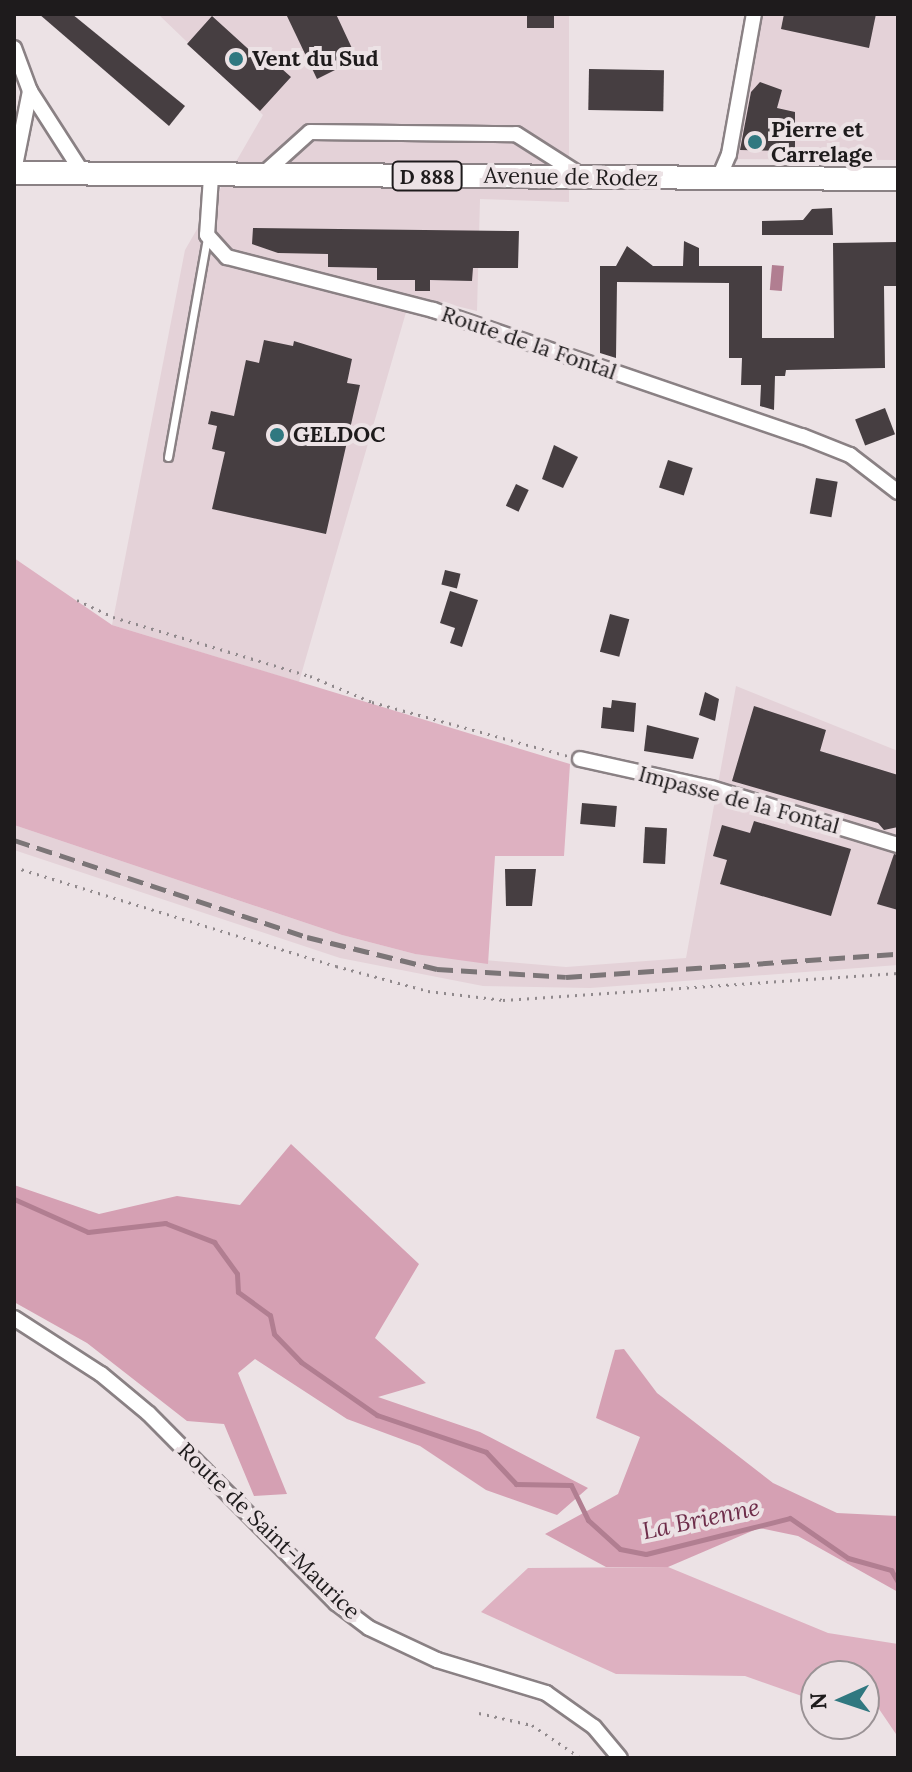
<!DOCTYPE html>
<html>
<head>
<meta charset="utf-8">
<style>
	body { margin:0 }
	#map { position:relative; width:912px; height:1772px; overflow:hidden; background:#ece2e5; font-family:Lora,serif }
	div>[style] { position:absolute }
	.built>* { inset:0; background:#e4d2d8 }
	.green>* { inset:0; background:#deb1c1 }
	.forest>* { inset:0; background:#d5a0b3 }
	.water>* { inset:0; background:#b17e91; transform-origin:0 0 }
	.stream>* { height:5px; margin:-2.5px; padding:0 2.5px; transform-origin:2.5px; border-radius:2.5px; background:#b17e91 }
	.building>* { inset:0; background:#463e41; transform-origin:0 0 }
	.path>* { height:3px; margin-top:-1.5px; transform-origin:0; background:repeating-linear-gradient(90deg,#90898c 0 2px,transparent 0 8px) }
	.roads { filter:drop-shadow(2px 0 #8a8184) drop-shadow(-2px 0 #8a8184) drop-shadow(0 2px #8a8184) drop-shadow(0 -2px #8a8184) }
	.lane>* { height:7px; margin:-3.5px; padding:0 3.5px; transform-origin:3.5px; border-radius:3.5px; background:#fff }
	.street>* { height:14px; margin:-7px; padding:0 7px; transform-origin:7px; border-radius:7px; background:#fff }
	.primary>* { height:22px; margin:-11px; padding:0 11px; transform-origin:11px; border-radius:11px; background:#fff }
	.rail>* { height:5px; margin-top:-2.5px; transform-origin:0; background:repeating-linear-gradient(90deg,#7b7577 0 16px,transparent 0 24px) }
	.dots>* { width:22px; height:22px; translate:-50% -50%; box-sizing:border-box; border:4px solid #ece2e5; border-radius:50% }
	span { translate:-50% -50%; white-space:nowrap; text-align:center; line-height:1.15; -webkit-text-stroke:8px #ece2e5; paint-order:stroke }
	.shield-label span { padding:2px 6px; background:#ece2e5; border:2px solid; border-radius:6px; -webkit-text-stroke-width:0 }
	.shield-label { font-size:20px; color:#1e1b1c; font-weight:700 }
	.poi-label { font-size:22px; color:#1e1b1c; font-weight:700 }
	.left { translate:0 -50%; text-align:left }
	.street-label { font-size:22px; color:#1e1b1c }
	.water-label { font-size:24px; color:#6e2d4a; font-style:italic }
	.frame { position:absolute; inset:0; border:16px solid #1e1b1c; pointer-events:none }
	.north { position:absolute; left:800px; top:1660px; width:80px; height:80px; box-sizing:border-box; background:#ece2e5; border:2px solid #9a9295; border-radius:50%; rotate:267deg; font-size:22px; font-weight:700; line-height:32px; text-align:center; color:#1e1b1c }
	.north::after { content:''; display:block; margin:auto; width:28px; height:36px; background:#307880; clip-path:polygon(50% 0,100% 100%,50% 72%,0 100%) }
</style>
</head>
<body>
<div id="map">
	<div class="built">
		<div style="clip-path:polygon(158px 14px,569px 14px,569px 202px,480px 199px,477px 311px,411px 295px,299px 682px,112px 625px,185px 250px,263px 115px)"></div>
		<div style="clip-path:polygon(758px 14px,898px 14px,898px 160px,725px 159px)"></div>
		<div style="clip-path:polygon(736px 686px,898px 751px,898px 965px,590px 988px,483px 986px,340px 958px,14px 850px,14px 825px,342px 935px,415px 954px,566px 967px,686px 958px)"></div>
	</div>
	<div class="green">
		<div style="clip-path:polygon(14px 558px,112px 625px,570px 764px,564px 856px,495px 856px,488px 964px,415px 954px,342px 935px,14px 825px)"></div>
		<div style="clip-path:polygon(668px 1567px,828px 1633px,898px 1644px,898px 1737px,879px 1709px,864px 1708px,864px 1676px,816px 1676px,816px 1701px,745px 1676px,616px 1674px,481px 1612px,528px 1568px)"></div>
	</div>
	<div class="forest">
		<div style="clip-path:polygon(291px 1144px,419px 1264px,375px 1338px,426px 1383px,378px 1397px,480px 1432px,588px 1488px,557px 1515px,486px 1490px,420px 1446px,347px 1419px,255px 1359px,238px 1373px,287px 1494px,254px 1496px,224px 1424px,187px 1421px,87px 1343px,14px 1302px,14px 1185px,99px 1214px,177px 1196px,240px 1205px)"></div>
		<div style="clip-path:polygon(624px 1349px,657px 1393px,773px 1483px,837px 1513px,898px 1516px,898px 1592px,798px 1536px,759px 1528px,668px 1567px,606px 1567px,545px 1534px,618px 1494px,640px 1437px,596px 1418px,615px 1350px)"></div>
	</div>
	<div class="water">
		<div style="left:772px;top:265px;width:12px;height:25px;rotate:5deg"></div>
	</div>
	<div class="stream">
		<div style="left:14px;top:1199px;width:81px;rotate:24deg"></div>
		<div style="left:88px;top:1232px;width:78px;rotate:-6.7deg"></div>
		<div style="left:165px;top:1223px;width:53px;rotate:21.2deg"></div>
		<div style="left:214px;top:1242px;width:39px;rotate:54deg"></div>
		<div style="left:237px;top:1274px;width:18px;rotate:87deg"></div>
		<div style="left:238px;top:1292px;width:39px;rotate:36deg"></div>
		<div style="left:270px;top:1315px;width:19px;rotate:78deg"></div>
		<div style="left:274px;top:1334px;width:39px;rotate:46deg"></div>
		<div style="left:301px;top:1362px;width:93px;rotate:34.9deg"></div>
		<div style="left:377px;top:1415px;width:115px;rotate:18.7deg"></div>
		<div style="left:486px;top:1452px;width:44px;rotate:46.8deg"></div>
		<div style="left:516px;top:1484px;width:55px;rotate:1deg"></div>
		<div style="left:571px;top:1485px;width:39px;rotate:64deg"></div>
		<div style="left:588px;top:1520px;width:43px;rotate:42.2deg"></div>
		<div style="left:620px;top:1549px;width:26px;rotate:11deg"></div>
		<div style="left:646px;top:1554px;width:148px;rotate:-14deg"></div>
		<div style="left:790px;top:1518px;width:70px;rotate:34.6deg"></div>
		<div style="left:848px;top:1558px;width:45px;rotate:15.6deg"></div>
		<div style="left:891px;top:1570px;width:14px;rotate:60deg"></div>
	</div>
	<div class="building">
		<div style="clip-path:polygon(39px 14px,72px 14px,185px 106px,169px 126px)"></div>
		<div style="clip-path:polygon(286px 14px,336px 14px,357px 59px,317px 79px)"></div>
		<div style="left:527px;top:14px;width:27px;height:14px"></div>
		<div style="clip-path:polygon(784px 14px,876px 14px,869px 48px,781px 29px)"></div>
		<div style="clip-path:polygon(212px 16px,267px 66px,272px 60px,291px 77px,260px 111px,187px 44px)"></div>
		<div style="left:589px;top:69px;width:75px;height:41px;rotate:1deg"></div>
		<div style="clip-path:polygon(760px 82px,782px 90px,777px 108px,795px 112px,795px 151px,740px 150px,751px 92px)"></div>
		<div style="clip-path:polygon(832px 208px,833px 235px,762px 235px,762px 221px,803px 220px,812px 209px)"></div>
		<div style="clip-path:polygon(253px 228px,519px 231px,518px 268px,473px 268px,472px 281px,430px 280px,430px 291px,415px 291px,415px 280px,377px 280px,377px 268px,328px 267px,328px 254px,278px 253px,252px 244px)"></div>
		<div style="clip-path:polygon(684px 241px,699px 248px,699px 266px,762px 266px,762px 338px,834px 338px,833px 243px,898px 242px,898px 286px,884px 286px,885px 368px,786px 370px,785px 376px,775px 376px,774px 410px,760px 406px,761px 385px,741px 385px,742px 358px,729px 358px,729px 283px,617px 282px,616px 358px,600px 353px,600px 266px,616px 266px,627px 246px,653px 266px,683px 266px)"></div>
		<div style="clip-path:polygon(264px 340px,293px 346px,294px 341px,352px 359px,347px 383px,360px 385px,326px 534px,212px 509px,225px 452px,212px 449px,217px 426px,208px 424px,211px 411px,234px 416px,246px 360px,259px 363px)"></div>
		<div style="left:885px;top:408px;width:28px;height:32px;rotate:69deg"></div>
		<div style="clip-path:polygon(554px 445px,578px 457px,563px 488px,542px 479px)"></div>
		<div style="left:668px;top:460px;width:26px;height:29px;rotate:18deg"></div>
		<div style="left:816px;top:478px;width:22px;height:36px;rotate:10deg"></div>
		<div style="left:516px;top:484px;width:14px;height:24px;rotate:25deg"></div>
		<div style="left:445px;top:570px;width:16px;height:15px;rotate:14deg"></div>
		<div style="clip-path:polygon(450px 591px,478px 600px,462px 647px,450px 643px,455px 628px,440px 623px)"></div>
		<div style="left:610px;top:614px;width:20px;height:39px;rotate:15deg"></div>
		<div style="clip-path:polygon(705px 692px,719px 699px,715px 721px,699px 715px)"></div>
		<div style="clip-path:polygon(612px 700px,636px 703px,634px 732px,601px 728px,603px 707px,611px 708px)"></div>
		<div style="clip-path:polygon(754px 706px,826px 730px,820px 751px,898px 775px,898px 827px,884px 830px,878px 823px,732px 781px)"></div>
		<div style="clip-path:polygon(647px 725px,699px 738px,693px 759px,644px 751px)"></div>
		<div style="left:582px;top:803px;width:35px;height:21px;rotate:5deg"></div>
		<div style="clip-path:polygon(754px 821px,851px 849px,831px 916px,720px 884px,727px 860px,713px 856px,722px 825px,750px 833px)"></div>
		<div style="left:645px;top:827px;width:22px;height:36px;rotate:3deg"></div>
		<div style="clip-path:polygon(894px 854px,898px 855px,898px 910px,877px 904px)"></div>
		<div style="clip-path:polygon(505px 869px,536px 869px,532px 906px,506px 906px)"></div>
	</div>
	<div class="path">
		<div style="left:77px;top:600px;width:40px;rotate:25deg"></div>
		<div style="left:113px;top:617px;width:206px;rotate:16.7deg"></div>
		<div style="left:310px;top:676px;width:67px;rotate:22.8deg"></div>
		<div style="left:372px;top:702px;width:203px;rotate:15.4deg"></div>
		<div style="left:14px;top:867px;width:337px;rotate:17.1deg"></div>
		<div style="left:336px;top:966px;width:95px;rotate:15.2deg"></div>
		<div style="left:428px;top:991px;width:76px;rotate:6.8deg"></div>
		<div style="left:503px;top:1000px;width:396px;rotate:-3.9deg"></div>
		<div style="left:479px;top:1713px;width:54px;rotate:12.8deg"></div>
		<div style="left:532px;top:1725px;width:59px;rotate:34deg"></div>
	</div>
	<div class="roads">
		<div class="lane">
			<div style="left:168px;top:457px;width:222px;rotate:-79.9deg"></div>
		</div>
		<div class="street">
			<div style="left:14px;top:48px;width:46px;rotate:69.6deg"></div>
			<div style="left:30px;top:91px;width:100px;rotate:57.3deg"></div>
			<div style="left:14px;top:171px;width:82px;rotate:-78.7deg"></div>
			<div style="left:211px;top:177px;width:58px;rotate:93.9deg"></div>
			<div style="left:207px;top:235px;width:30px;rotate:48deg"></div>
			<div style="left:227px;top:257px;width:213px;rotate:14.4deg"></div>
			<div style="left:433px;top:310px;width:390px;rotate:18.9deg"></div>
			<div style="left:802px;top:436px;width:52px;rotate:21.6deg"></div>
			<div style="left:850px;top:455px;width:61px;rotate:37.6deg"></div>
			<div style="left:260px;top:177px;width:67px;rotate:-42deg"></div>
			<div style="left:310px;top:132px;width:206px;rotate:0.6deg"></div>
			<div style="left:516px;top:134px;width:78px;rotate:32.5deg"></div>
			<div style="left:718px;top:180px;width:28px;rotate:-67deg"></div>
			<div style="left:729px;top:154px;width:142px;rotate:-79.9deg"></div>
			<div style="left:580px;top:759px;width:134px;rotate:12.5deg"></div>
			<div style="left:711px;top:788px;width:195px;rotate:17deg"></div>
			<div style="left:14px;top:1318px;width:103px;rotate:32.8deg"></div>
			<div style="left:101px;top:1374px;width:62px;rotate:39.8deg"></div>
			<div style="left:149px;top:1414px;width:266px;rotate:45.3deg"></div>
			<div style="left:336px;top:1603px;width:41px;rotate:37.1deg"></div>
			<div style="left:369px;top:1628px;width:75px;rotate:25.2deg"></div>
			<div style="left:437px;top:1660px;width:114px;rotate:16.8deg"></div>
			<div style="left:546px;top:1693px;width:59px;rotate:35.3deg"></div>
			<div style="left:594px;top:1727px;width:40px;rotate:50deg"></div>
		</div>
		<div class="primary">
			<div style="left:14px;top:173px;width:884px;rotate:0.39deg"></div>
		</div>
	</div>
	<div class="rail">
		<div style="left:14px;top:840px;width:309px;rotate:18.3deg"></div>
		<div style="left:307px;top:937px;width:134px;rotate:13.8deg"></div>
		<div style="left:437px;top:969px;width:129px;rotate:3.5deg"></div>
		<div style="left:566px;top:977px;width:333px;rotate:-4deg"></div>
	</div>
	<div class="dots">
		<div style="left:236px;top:59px;background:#307880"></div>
		<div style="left:755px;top:142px;background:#307880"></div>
		<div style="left:277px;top:435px;background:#307880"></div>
	</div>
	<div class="shield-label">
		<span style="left:427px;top:176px">D 888</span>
	</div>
	<div class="poi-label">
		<span class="left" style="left:252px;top:59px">Vent du Sud</span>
		<span class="left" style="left:771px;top:142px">Pierre et<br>Carrelage</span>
		<span class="left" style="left:293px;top:435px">GELDOC</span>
	</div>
	<div class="street-label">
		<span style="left:571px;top:177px;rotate:1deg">Avenue de Rodez</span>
		<span style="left:529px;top:343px;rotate:19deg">Route de la Fontal</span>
		<span style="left:739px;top:800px;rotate:15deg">Impasse de la Fontal</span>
		<span style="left:269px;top:1531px;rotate:44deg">Route de Saint-Maurice</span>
	</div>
	<div class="water-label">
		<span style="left:701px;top:1519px;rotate:-12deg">La Brienne</span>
	</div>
	<div class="frame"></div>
	<div class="north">N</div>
</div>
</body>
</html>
